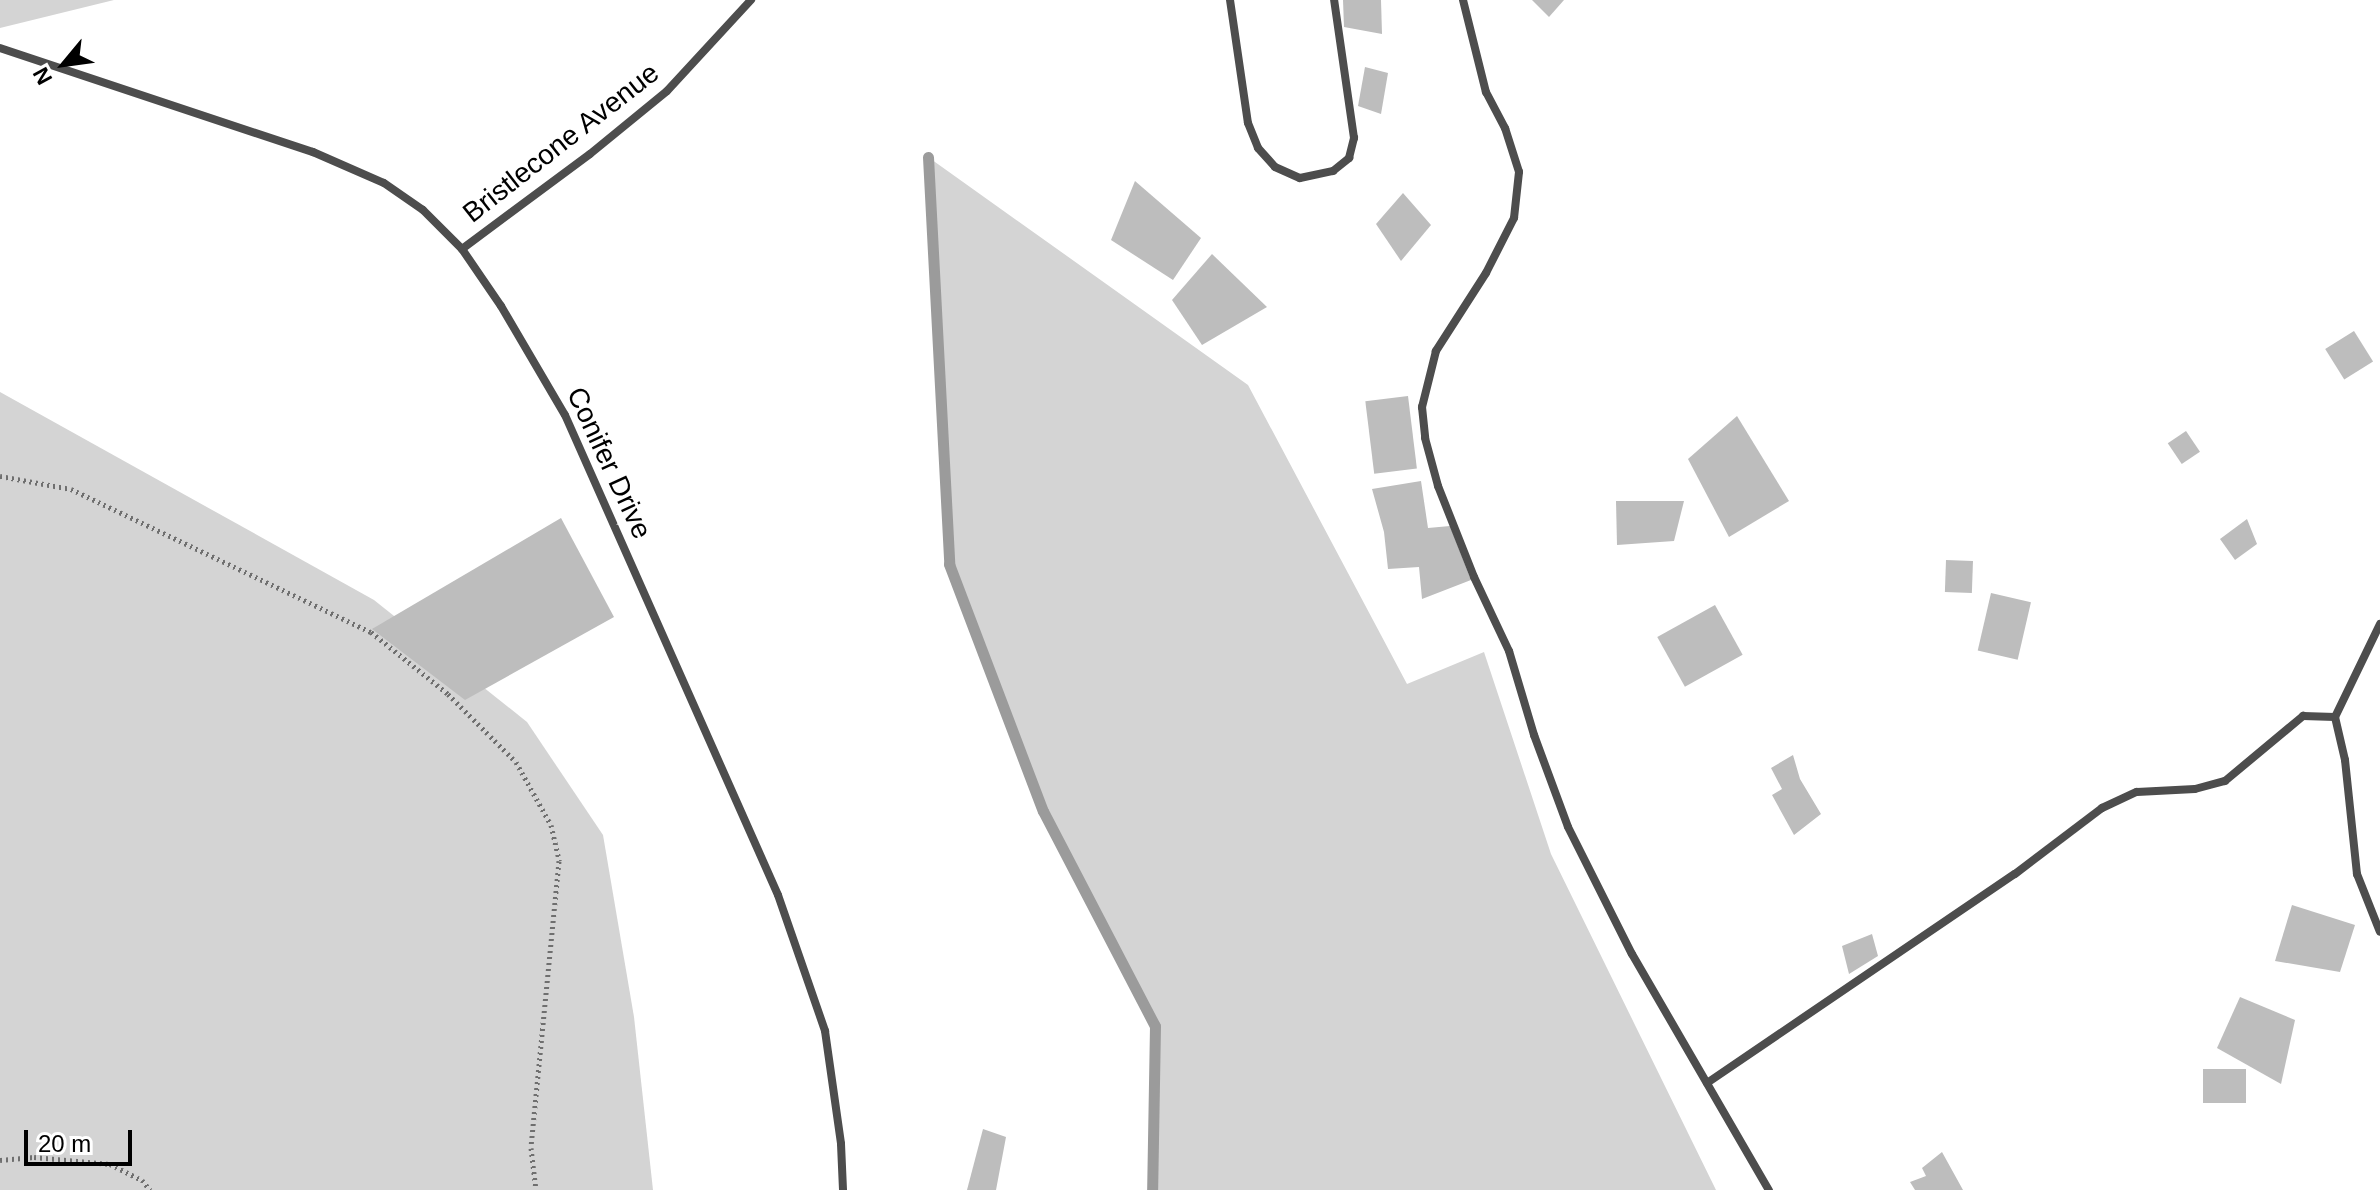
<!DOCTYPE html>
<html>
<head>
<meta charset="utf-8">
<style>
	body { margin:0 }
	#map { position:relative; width:2380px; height:1190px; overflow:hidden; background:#fff; font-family:Arial,sans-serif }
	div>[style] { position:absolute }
	.green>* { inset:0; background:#d4d4d4 }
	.stream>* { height:11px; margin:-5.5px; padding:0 5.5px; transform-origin:5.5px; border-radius:5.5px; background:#9b9b9b }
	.building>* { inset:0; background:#bdbdbd; transform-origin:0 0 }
	.path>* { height:5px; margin-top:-2.5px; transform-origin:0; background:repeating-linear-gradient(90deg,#6f6f6f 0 2px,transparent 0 6px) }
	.minor>* { height:8px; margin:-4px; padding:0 4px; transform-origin:4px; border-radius:4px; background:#4d4d4d }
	span { translate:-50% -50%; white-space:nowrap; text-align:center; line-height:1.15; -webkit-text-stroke:7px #fff; paint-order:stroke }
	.street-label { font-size:28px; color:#000 }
	.north { position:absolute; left:24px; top:24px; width:80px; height:80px; -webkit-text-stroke:6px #fff; paint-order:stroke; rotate:241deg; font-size:22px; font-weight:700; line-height:32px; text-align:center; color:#000 }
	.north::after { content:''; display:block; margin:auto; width:28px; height:36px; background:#000; clip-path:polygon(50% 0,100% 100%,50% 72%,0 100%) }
	.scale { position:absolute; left:24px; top:1130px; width:108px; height:36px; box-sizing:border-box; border:4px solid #000; border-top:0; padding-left:10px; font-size:24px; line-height:28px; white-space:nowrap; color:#000; -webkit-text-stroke:6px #fff; paint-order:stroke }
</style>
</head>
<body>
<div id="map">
	<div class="green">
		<div style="clip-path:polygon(0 0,114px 0,0 28px)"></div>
		<div style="clip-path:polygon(928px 157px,1248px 385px,1407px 684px,1484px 652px,1551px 854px,1716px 1190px,1152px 1190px,1155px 1026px,1043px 811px,949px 564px)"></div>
		<div style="clip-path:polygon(0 392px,374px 600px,527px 722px,603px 835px,634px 1017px,653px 1190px,0 1190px)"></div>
	</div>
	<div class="stream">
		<div style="left:928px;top:157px;width:408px;rotate:87deg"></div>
		<div style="left:949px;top:564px;width:264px;rotate:69.2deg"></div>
		<div style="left:1043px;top:811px;width:242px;rotate:62.5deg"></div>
		<div style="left:1155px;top:1026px;width:164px;rotate:91deg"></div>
	</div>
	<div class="building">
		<div style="clip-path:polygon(1343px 0,1381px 0,1382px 34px,1344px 27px)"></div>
		<div style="clip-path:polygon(1532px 0,1564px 0,1549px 17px)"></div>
		<div style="clip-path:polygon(1365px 67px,1388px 73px,1381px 114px,1358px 106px)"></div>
		<div style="clip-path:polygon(1135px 181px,1201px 238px,1173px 280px,1111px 240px)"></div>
		<div style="clip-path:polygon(1403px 193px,1431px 225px,1401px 261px,1376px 224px)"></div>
		<div style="clip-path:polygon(1212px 254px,1267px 307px,1202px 345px,1172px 300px)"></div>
		<div style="left:2354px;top:331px;width:36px;height:34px;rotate:58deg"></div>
		<div style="left:1408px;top:396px;width:73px;height:43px;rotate:83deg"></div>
		<div style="clip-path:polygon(1737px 416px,1789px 501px,1729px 537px,1688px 459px)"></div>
		<div style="left:2186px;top:431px;width:25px;height:22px;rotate:56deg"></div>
		<div style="clip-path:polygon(1421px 481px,1428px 528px,1450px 526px,1471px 580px,1422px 599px,1419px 567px,1388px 569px,1384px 532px,1372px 489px)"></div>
		<div style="clip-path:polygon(1616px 501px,1684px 501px,1674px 541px,1617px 545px)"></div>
		<div style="clip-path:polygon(561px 518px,614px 617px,465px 700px,372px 629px)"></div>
		<div style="clip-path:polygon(2247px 519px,2257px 544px,2235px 560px,2220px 539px)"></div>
		<div style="left:1946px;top:560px;width:27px;height:32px;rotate:2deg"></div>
		<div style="left:1991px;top:593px;width:41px;height:59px;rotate:13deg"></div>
		<div style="left:1715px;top:605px;width:57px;height:66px;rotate:61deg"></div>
		<div style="clip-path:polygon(1793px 755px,1800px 779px,1821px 814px,1794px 835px,1772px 795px,1782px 789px,1771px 768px)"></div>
		<div style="clip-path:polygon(2292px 905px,2355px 925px,2340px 972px,2275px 961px)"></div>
		<div style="clip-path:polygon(1872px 934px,1878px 956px,1849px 974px,1842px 946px)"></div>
		<div style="clip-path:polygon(2240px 997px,2295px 1020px,2281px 1084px,2217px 1048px)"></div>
		<div style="left:2203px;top:1069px;width:43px;height:34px"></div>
		<div style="clip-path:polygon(983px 1129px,1006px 1137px,996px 1190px,967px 1190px)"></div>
		<div style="clip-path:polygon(1942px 1152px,1963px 1190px,1915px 1190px,1910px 1182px,1926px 1176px,1922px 1168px)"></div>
	</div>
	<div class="path">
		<div style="left:0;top:476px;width:72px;rotate:10.4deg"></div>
		<div style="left:71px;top:489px;width:332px;rotate:25.5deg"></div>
		<div style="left:371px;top:632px;width:99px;rotate:38.8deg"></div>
		<div style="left:448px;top:694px;width:96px;rotate:45deg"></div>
		<div style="left:516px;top:762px;width:72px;rotate:60.9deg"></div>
		<div style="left:551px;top:825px;width:37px;rotate:77deg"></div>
		<div style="left:559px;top:861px;width:288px;rotate:95.6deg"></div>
		<div style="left:531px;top:1148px;width:42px;rotate:83.2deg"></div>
		<div style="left:0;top:1160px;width:34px;rotate:-5deg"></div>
		<div style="left:34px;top:1157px;width:76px;rotate:5.3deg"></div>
		<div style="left:110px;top:1164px;width:36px;rotate:27deg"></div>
		<div style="left:142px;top:1180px;width:13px;rotate:51deg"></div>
	</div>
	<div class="minor">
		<div style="left:1230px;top:0;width:124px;rotate:81.7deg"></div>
		<div style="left:1248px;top:123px;width:27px;rotate:68deg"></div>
		<div style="left:1258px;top:148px;width:25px;rotate:48deg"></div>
		<div style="left:1275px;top:167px;width:27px;rotate:24deg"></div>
		<div style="left:1300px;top:178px;width:34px;rotate:-12deg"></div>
		<div style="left:1333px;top:171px;width:21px;rotate:-39deg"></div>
		<div style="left:1349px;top:158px;width:21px;rotate:-76deg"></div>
		<div style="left:1354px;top:138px;width:139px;rotate:-98.2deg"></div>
		<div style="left:1463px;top:0;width:95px;rotate:76deg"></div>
		<div style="left:1486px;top:92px;width:41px;rotate:62.2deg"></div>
		<div style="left:1505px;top:128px;width:46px;rotate:72.3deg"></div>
		<div style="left:1519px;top:172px;width:46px;rotate:96.2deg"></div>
		<div style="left:1514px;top:218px;width:62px;rotate:117deg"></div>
		<div style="left:1486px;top:273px;width:93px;rotate:122.7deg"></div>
		<div style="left:1436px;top:351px;width:58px;rotate:104deg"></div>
		<div style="left:1422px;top:407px;width:31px;rotate:84deg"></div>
		<div style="left:1425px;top:438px;width:50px;rotate:74.8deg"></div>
		<div style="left:1438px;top:486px;width:98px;rotate:68.4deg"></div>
		<div style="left:1474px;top:577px;width:82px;rotate:64.7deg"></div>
		<div style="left:1509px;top:651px;width:88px;rotate:73.4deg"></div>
		<div style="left:1534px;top:735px;width:98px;rotate:69.7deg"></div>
		<div style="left:1568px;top:827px;width:142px;rotate:63.3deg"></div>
		<div style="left:1632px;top:954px;width:273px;rotate:59.9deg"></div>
		<div style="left:0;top:48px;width:330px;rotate:18.4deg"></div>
		<div style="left:313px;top:152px;width:77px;rotate:23.6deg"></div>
		<div style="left:384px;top:183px;width:47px;rotate:34.7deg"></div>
		<div style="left:423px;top:210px;width:55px;rotate:45deg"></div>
		<div style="left:462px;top:249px;width:69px;rotate:55.6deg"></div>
		<div style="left:501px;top:306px;width:126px;rotate:59.6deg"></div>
		<div style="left:565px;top:415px;width:525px;rotate:66.07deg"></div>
		<div style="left:778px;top:895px;width:144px;rotate:70.9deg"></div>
		<div style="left:825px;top:1031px;width:114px;rotate:81.9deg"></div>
		<div style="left:841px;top:1144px;width:46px;rotate:87.5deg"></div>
		<div style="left:462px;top:249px;width:159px;rotate:-36.6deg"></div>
		<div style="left:590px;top:154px;width:99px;rotate:-39.3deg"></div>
		<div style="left:667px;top:91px;width:124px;rotate:-47.3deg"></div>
		<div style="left:2380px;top:624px;width:103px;rotate:115.8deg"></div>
		<div style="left:2335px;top:717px;width:44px;rotate:76.9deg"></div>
		<div style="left:2345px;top:760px;width:115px;rotate:84deg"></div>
		<div style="left:2357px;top:874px;width:62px;rotate:68.4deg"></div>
		<div style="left:1707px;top:1083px;width:372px;rotate:-34.2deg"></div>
		<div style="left:2015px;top:874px;width:109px;rotate:-37.2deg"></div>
		<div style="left:2102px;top:808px;width:38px;rotate:-25deg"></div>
		<div style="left:2137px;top:792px;width:58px;rotate:-3deg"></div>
		<div style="left:2195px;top:789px;width:31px;rotate:-15deg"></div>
		<div style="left:2225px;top:781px;width:102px;rotate:-39.8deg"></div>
		<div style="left:2303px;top:716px;width:32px;rotate:2deg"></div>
	</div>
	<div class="street-label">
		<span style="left:561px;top:143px;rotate:-38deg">Bristlecone Avenue</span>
		<span style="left:609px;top:463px;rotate:65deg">Conifer Drive</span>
	</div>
	<div class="north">N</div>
	<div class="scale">20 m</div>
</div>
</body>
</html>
